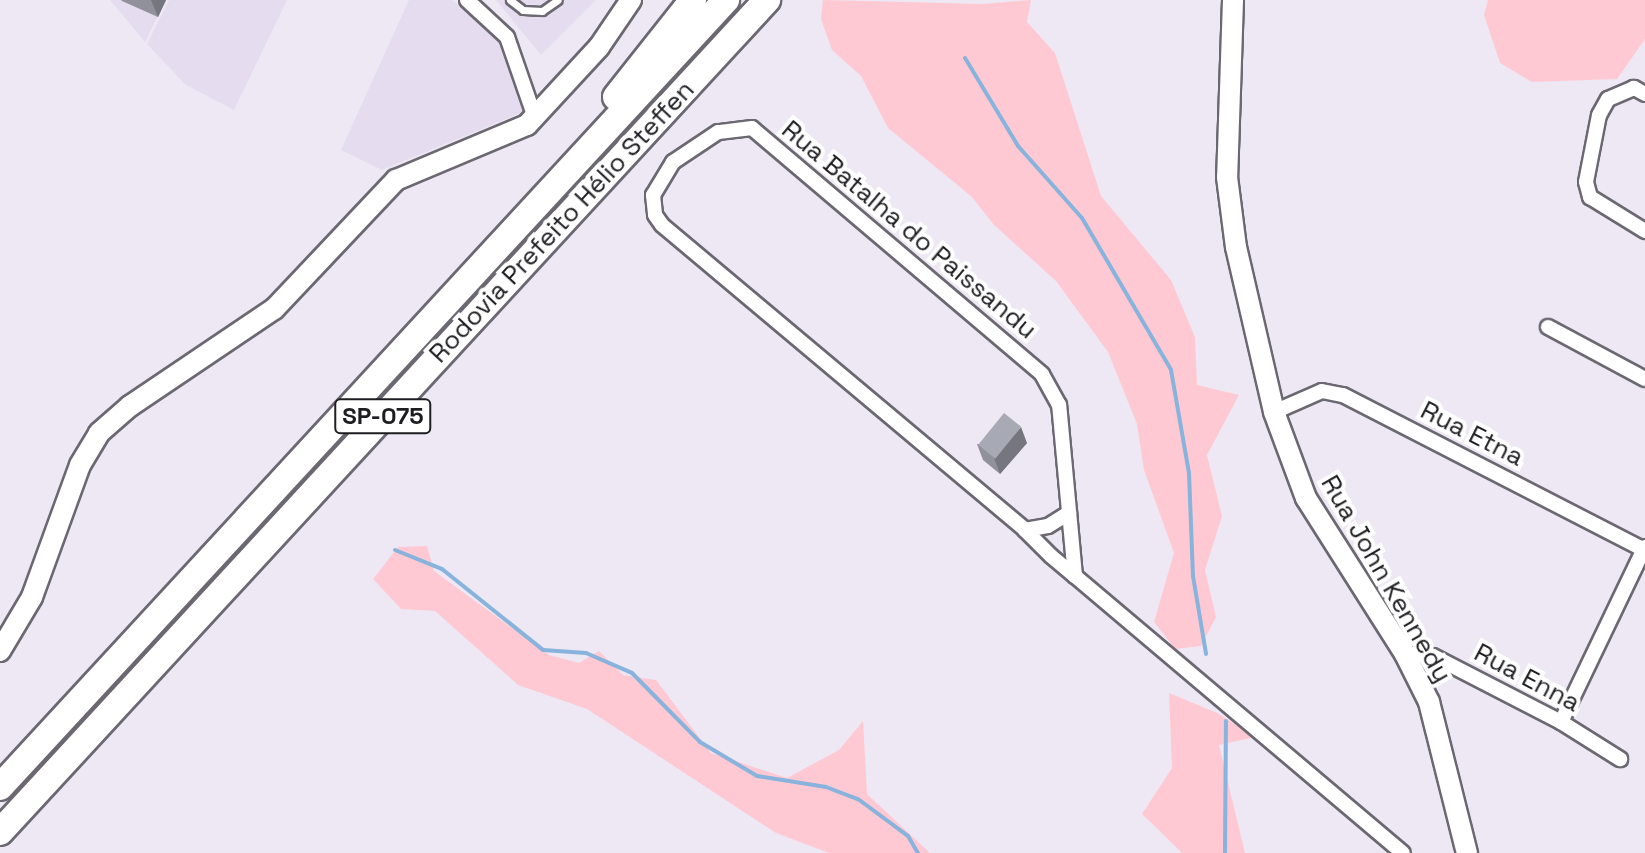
<!DOCTYPE html>
<html>
<head>
<meta charset="utf-8">
<style>
	body { margin:0 }
	#map { position:relative; width:1645px; height:853px; overflow:hidden; background:#ede8f3; font-family:"Space Grotesk",sans-serif }
	div>[style] { position:absolute }
	.built>* { inset:0; background:#e5ddef }
	.green>* { inset:0; background:#ffc9d3 }
	.stream>* { height:4px; margin:-2px; padding:0 2px; transform-origin:2px; border-radius:2px; background:#87b3dc }
	.roads { filter:drop-shadow(2px 0 #6c6872) drop-shadow(-2px 0 #6c6872) drop-shadow(0 2px #6c6872) drop-shadow(0 -2px #6c6872) }
	.lane>* { height:7px; margin:-3.5px; padding:0 3.5px; transform-origin:3.5px; border-radius:3.5px; background:#fff }
	.street>* { height:14px; margin:-7px; padding:0 7px; transform-origin:7px; border-radius:7px; background:#fff }
	.secondary>* { height:20px; margin:-10px; padding:0 10px; transform-origin:10px; border-radius:10px; background:#fff }
	.highway>* { height:26px; margin:-13px; padding:0 13px; transform-origin:13px; border-radius:13px; background:#fff }
	.wall>* { inset:0; background:#90919b }
	.shaded-wall>* { inset:0; background:#75767e }
	.building>* { inset:0; background:#a7a9b4; transform-origin:0 0 }
	span { translate:-50% -50%; white-space:nowrap; text-align:center; line-height:1.15; -webkit-text-stroke:8px #fff; paint-order:stroke }
	.shield-label span { padding:2px 6px; background:#fff; border:2px solid; border-radius:6px; -webkit-text-stroke-width:0 }
	.shield-label { font-size:24px; color:#1e1d21; font-weight:700 }
	.street-label { font-size:26px; color:#1e1d21 }
</style>
</head>
<body>
<div id="map">
	<div class="built">
		<div style="clip-path:polygon(110px 0,166px 0,145px 42px)"></div>
		<div style="clip-path:polygon(169px 0,287px 0,234px 110px,186px 85px,147px 44px)"></div>
		<div style="clip-path:polygon(409px 0,452px 0,495px 32px,523px 112px,382px 170px,341px 150px)"></div>
		<div style="clip-path:polygon(496px 0,596px 0,541px 55px)"></div>
	</div>
	<div class="green">
		<div style="clip-path:polygon(823px 0,983px 4px,1031px 0,1027px 22px,1055px 53px,1101px 196px,1171px 280px,1195px 337px,1197px 385px,1239px 395px,1207px 455px,1222px 516px,1205px 570px,1216px 617px,1201px 646px,1175px 649px,1154px 622px,1174px 553px,1144px 470px,1137px 424px,1108px 352px,1056px 281px,994px 225px,972px 197px,888px 128px,861px 76px,832px 50px,821px 19px)"></div>
		<div style="clip-path:polygon(1488px 0,1645px 0,1645px 39px,1617px 79px,1532px 82px,1500px 63px,1484px 15px)"></div>
		<div style="clip-path:polygon(427px 546px,434px 571px,549px 655px,579px 663px,599px 651px,623px 675px,656px 680px,711px 753px,787px 778px,839px 750px,863px 721px,867px 794px,930px 853px,829px 853px,776px 833px,587px 709px,518px 685px,435px 611px,401px 609px,373px 579px,398px 547px)"></div>
		<div style="clip-path:polygon(1169px 693px,1217px 713px,1255px 737px,1219px 745px,1245px 853px,1182px 853px,1142px 814px,1172px 768px)"></div>
	</div>
	<div class="stream">
		<div style="left:965px;top:58px;width:103px;rotate:58.9deg"></div>
		<div style="left:1018px;top:146px;width:96px;rotate:48.4deg"></div>
		<div style="left:1082px;top:218px;width:176px;rotate:59.6deg"></div>
		<div style="left:1171px;top:370px;width:105px;rotate:80.1deg"></div>
		<div style="left:1189px;top:473px;width:103px;rotate:87.8deg"></div>
		<div style="left:1193px;top:576px;width:79px;rotate:80.5deg"></div>
		<div style="left:395px;top:550px;width:51px;rotate:22deg"></div>
		<div style="left:442px;top:569px;width:129px;rotate:38.7deg"></div>
		<div style="left:543px;top:650px;width:43px;rotate:4deg"></div>
		<div style="left:586px;top:653px;width:50px;rotate:23.5deg"></div>
		<div style="left:632px;top:673px;width:97px;rotate:45.4deg"></div>
		<div style="left:700px;top:742px;width:66px;rotate:30.8deg"></div>
		<div style="left:757px;top:776px;width:70px;rotate:9.1deg"></div>
		<div style="left:826px;top:787px;width:34px;rotate:21deg"></div>
		<div style="left:858px;top:799px;width:62px;rotate:36.5deg"></div>
		<div style="left:908px;top:836px;width:20px;rotate:60deg"></div>
		<div style="left:1225px;top:853px;width:132px;rotate:-89.6deg"></div>
	</div>
	<div class="roads">
		<div class="lane">
			<div style="left:510px;top:0;width:16px;rotate:38deg"></div>
			<div style="left:523px;top:10px;width:19px;rotate:3deg"></div>
			<div style="left:542px;top:11px;width:19px;rotate:-35deg"></div>
		</div>
		<div class="street">
			<div style="left:467px;top:0;width:54px;rotate:42.8deg"></div>
			<div style="left:507px;top:37px;width:86px;rotate:70.9deg"></div>
			<div style="left:1645px;top:94px;width:13px;rotate:-151deg"></div>
			<div style="left:1634px;top:88px;width:28px;rotate:157deg"></div>
			<div style="left:1608px;top:99px;width:18px;rotate:119deg"></div>
			<div style="left:1599px;top:115px;width:68px;rotate:101deg"></div>
			<div style="left:1586px;top:182px;width:16px;rotate:75deg"></div>
			<div style="left:1590px;top:197px;width:65px;rotate:31.7deg"></div>
			<div style="left:1548px;top:327px;width:110px;rotate:28.2deg"></div>
			<div style="left:1274px;top:412px;width:52px;rotate:-23.6deg"></div>
			<div style="left:1322px;top:391px;width:21px;rotate:11deg"></div>
			<div style="left:1343px;top:395px;width:339px;rotate:27.2deg"></div>
			<div style="left:1025px;top:530px;width:23px;rotate:-10deg"></div>
			<div style="left:1048px;top:526px;width:25px;rotate:-32deg"></div>
			<div style="left:1075px;top:576px;width:172px;rotate:-95.3deg"></div>
			<div style="left:1059px;top:405px;width:35px;rotate:-119deg"></div>
			<div style="left:1042px;top:374px;width:380px;rotate:-139.7deg"></div>
			<div style="left:752px;top:128px;width:34px;rotate:173deg"></div>
			<div style="left:718px;top:132px;width:54px;rotate:146.3deg"></div>
			<div style="left:673px;top:162px;width:39px;rotate:121deg"></div>
			<div style="left:653px;top:195px;width:20px;rotate:84deg"></div>
			<div style="left:655px;top:215px;width:12px;rotate:55deg"></div>
			<div style="left:662px;top:225px;width:474px;rotate:40deg"></div>
			<div style="left:1025px;top:530px;width:37px;rotate:45deg"></div>
			<div style="left:1051px;top:556px;width:31px;rotate:40deg"></div>
			<div style="left:1075px;top:576px;width:429px;rotate:40.2deg"></div>
			<div style="left:1405px;top:654px;width:28px;rotate:4deg"></div>
			<div style="left:1433px;top:656px;width:144px;rotate:27.3deg"></div>
			<div style="left:1561px;top:722px;width:70px;rotate:32.1deg"></div>
			<div style="left:1561px;top:722px;width:194px;rotate:-64.4deg"></div>
		</div>
		<div class="secondary">
			<div style="left:1233px;top:0;width:177px;rotate:91.9deg"></div>
			<div style="left:1227px;top:177px;width:71px;rotate:82.7deg"></div>
			<div style="left:1236px;top:247px;width:169px;rotate:77deg"></div>
			<div style="left:1274px;top:412px;width:92px;rotate:69.6deg"></div>
			<div style="left:1306px;top:498px;width:185px;rotate:57.6deg"></div>
			<div style="left:1405px;top:654px;width:54px;rotate:63.4deg"></div>
			<div style="left:1429px;top:702px;width:156px;rotate:75.9deg"></div>
			<div style="left:0;top:651px;width:63px;rotate:-59.3deg"></div>
			<div style="left:32px;top:597px;width:140px;rotate:-70deg"></div>
			<div style="left:80px;top:465px;width:37px;rotate:-59deg"></div>
			<div style="left:99px;top:433px;width:41px;rotate:-41.1deg"></div>
			<div style="left:130px;top:406px;width:174px;rotate:-34deg"></div>
			<div style="left:274px;top:309px;width:178px;rotate:-46.6deg"></div>
			<div style="left:396px;top:180px;width:142px;rotate:-22.8deg"></div>
			<div style="left:527px;top:125px;width:106px;rotate:-47.3deg"></div>
			<div style="left:599px;top:47px;width:57px;rotate:-55.8deg"></div>
		</div>
		<div class="highway">
			<div style="left:616px;top:97px;width:124px;rotate:-51.6deg"></div>
			<div style="left:0;top:787px;width:1071px;rotate:-47.31deg"></div>
			<div style="left:0;top:832px;width:1132px;rotate:-47.33deg"></div>
		</div>
	</div>
	<div class="wall">
		<div style="clip-path:polygon(121px 0,166px 0,158px 17px,122px 1px)"></div>
		<div style="clip-path:polygon(1027px 443px,1000px 474px,983px 460px,977px 444px)"></div>
	</div>
	<div class="shaded-wall">
		<div style="clip-path:polygon(151px 0,166px 0,158px 17px)"></div>
		<div style="clip-path:polygon(1021px 427px,1027px 443px,1000px 474px,994px 458px)"></div>
	</div>
	<div class="building">
		<div style="left:1004px;top:413px;width:22px;height:41px;rotate:39deg"></div>
	</div>
	<div class="shield-label">
		<span style="left:383px;top:416px">SP-075</span>
	</div>
	<div class="street-label">
		<span style="left:562px;top:222px;rotate:-47deg">Rodovia Prefeito Hélio Steffen</span>
		<span style="left:909px;top:230px;rotate:40deg">Rua Batalha do Paissandu</span>
		<span style="left:1472px;top:434px;rotate:27deg">Rua Etna</span>
		<span style="left:1386px;top:579px;rotate:60deg">Rua John Kennedy</span>
		<span style="left:1527px;top:678px;rotate:28deg">Rua Enna</span>
	</div>
</div>
</body>
</html>
